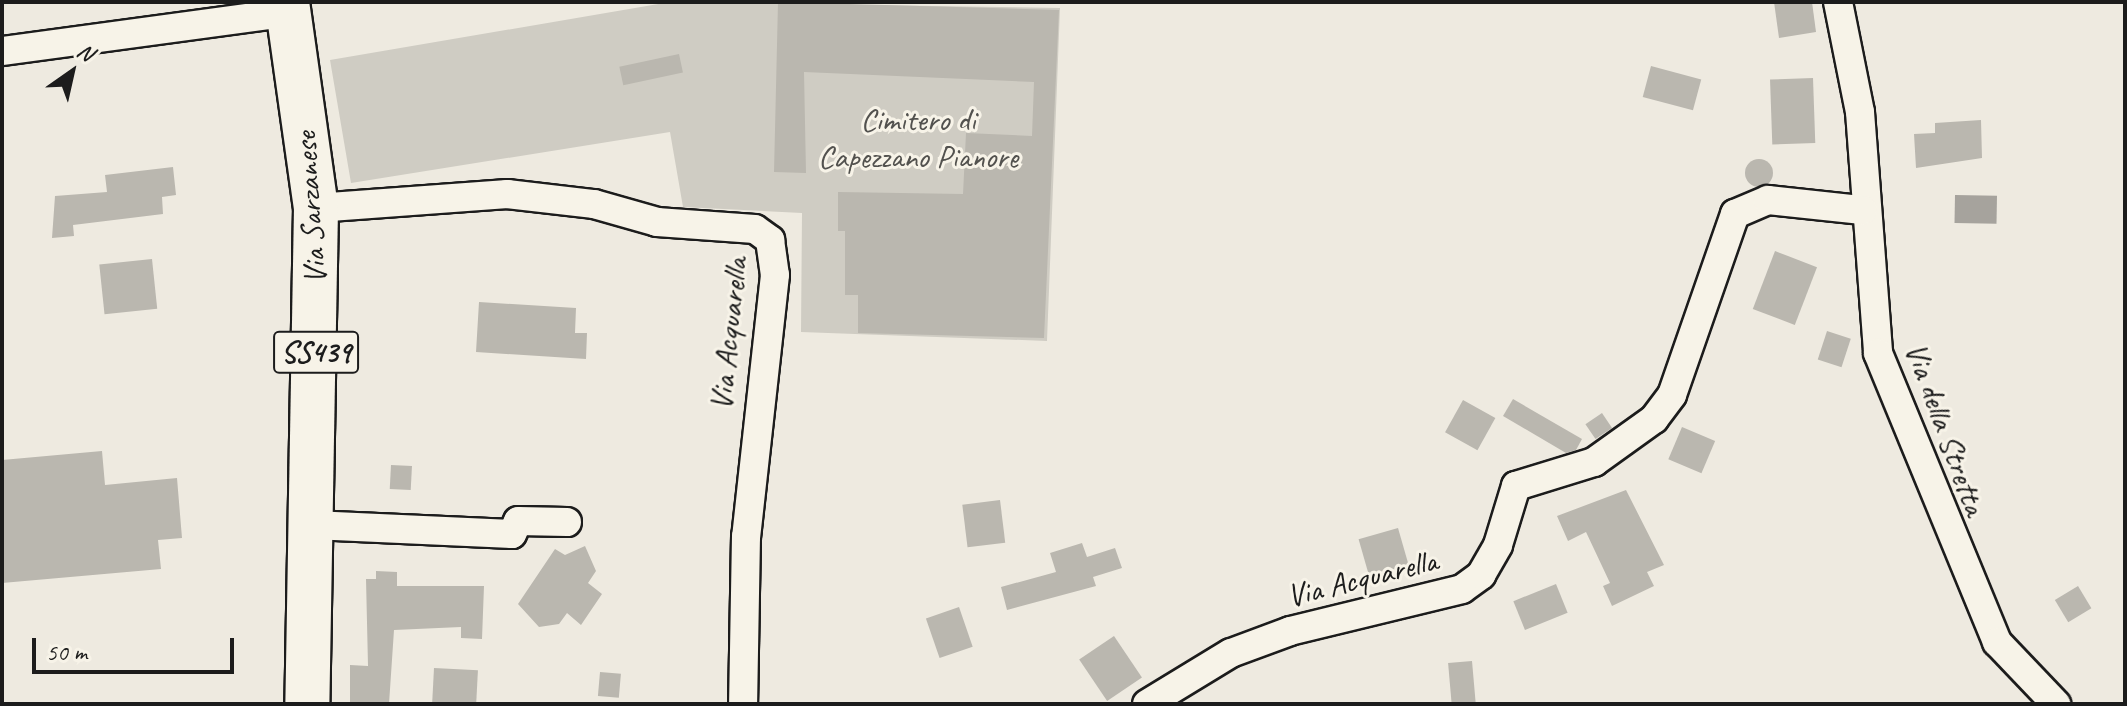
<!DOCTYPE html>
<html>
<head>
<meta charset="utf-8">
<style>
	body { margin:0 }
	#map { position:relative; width:2127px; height:706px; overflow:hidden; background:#eeeae0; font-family:Caveat,sans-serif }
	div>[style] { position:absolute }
	.green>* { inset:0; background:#cfccc3 }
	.water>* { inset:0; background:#a6a39d; transform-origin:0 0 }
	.building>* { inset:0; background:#bab7af; transform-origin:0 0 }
	.round { border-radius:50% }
	.roads { filter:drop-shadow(2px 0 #1c1c1c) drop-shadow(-2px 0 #1c1c1c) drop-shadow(0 2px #1c1c1c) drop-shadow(0 -2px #1c1c1c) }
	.minor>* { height:28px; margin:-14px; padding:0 14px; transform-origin:14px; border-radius:14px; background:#f7f3e8 }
	.primary>* { height:44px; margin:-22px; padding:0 22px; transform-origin:22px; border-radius:22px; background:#f7f3e8 }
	span { translate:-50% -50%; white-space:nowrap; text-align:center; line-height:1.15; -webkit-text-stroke:6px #f7f3e8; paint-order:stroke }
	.shield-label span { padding:2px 6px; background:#f7f3e8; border:2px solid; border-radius:6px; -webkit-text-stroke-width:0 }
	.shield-label { font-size:30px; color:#1c1c1c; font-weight:700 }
	.park-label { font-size:32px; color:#52514e }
	.street-label { font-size:32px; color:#1c1c1c }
	.frame { position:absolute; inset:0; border:4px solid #1c1c1c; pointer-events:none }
	.north { position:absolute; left:32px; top:32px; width:80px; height:80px; -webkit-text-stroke:6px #f7f3e8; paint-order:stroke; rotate:34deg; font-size:22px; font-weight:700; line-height:32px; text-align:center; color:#1c1c1c }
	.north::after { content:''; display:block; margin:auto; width:28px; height:36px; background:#1c1c1c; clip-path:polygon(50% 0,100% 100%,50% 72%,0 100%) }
	.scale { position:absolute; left:32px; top:638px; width:202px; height:36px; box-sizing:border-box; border:4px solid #1c1c1c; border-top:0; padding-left:10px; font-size:24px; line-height:28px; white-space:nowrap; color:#1c1c1c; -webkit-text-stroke:6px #f7f3e8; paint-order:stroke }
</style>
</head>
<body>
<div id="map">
	<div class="green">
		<div style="clip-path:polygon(670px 2px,1060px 8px,1047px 341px,801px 332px,802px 213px,683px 207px,670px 132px,351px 183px,330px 60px)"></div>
	</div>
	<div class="water">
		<div style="left:1955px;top:195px;width:42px;height:28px;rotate:1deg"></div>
	</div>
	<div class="building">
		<div style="clip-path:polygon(778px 2px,1059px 10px,1044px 338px,858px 333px,858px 295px,845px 295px,845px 231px,838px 231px,838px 192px,963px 194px,966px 133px,1032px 136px,1034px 82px,804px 72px,806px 173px,774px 172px)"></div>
		<div style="clip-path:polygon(1774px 2px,1812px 2px,1816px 32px,1779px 38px)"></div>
		<div style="left:679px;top:54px;width:19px;height:61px;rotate:78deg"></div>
		<div style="left:1651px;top:66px;width:52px;height:32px;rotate:15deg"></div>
		<div style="left:1813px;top:78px;width:65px;height:43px;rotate:88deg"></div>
		<div style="clip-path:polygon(1981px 120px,1982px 158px,1916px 168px,1914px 134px,1935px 133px,1935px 123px)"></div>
		<div class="round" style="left:1745px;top:159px;width:28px;height:28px"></div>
		<div style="clip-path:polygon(173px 167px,176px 195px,162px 197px,163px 214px,73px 225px,74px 236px,52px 238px,55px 196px,107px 192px,105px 175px)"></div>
		<div style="left:1775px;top:251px;width:45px;height:62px;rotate:21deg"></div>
		<div style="left:152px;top:259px;width:50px;height:53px;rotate:84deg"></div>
		<div style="clip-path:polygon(479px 302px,576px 308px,575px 333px,587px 333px,586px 359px,476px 352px)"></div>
		<div style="left:1827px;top:331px;width:25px;height:30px;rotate:18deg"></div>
		<div style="clip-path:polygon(1513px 399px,1582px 439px,1576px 450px,1566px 453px,1503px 416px)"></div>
		<div style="left:1463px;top:400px;width:37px;height:37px;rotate:29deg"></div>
		<div style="left:1602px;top:413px;width:18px;height:20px;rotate:56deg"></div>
		<div style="left:1682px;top:427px;width:36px;height:35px;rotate:23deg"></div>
		<div style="clip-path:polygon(102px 451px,105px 485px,177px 478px,182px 538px,158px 540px,161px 569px,2px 583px,2px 460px)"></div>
		<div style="left:391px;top:465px;width:21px;height:24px;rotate:3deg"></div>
		<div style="clip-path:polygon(1626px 490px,1664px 565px,1647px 572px,1654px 586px,1612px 606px,1603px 586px,1610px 583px,1586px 532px,1568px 541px,1557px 516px)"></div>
		<div style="left:1000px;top:500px;width:43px;height:38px;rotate:83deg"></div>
		<div style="left:1398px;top:528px;width:44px;height:41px;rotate:74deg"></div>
		<div style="clip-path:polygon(1082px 543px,1087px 557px,1115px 548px,1122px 568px,1093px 577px,1096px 586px,1007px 610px,1001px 587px,1056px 572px,1050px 553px)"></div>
		<div style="clip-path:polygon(585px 546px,596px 571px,588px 583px,602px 594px,581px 625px,567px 613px,559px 624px,539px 627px,518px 604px,555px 549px,565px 555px)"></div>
		<div style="clip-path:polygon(376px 571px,397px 572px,397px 586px,484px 586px,482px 639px,461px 638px,461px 627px,394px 630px,389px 704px,350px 704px,350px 665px,368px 666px,366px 579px,376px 579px)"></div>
		<div style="left:1556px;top:584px;width:31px;height:46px;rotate:68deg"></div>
		<div style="left:2078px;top:586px;width:26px;height:27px;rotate:59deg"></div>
		<div style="left:959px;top:607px;width:42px;height:35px;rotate:71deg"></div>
		<div style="left:1114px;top:636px;width:50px;height:42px;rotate:56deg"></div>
		<div style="left:1472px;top:661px;width:43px;height:24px;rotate:85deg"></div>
		<div style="left:434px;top:668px;width:44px;height:36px;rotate:3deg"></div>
		<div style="left:600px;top:672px;width:21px;height:24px;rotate:5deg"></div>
	</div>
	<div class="roads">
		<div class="minor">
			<div style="left:1838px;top:2px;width:112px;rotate:78.7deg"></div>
			<div style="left:1860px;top:112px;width:242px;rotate:85.7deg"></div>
			<div style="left:1878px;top:353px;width:313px;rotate:67.6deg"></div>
			<div style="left:1997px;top:642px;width:86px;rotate:46.4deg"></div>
			<div style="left:2px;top:51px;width:290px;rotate:-7.7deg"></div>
			<div style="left:316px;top:208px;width:192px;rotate:-4.2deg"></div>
			<div style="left:507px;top:194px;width:88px;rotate:6.6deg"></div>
			<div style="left:594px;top:204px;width:66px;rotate:15.9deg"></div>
			<div style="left:657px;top:222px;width:98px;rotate:4.1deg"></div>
			<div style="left:755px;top:229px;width:19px;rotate:36deg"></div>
			<div style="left:770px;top:240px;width:35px;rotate:82deg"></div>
			<div style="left:775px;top:275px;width:263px;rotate:96.3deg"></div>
			<div style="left:746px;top:536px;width:168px;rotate:91deg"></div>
			<div style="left:312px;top:525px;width:200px;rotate:2.6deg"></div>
			<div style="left:512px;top:534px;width:14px;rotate:-65deg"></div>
			<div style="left:518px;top:521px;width:49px;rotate:1.2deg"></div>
			<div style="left:1147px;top:704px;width:98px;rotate:-31.3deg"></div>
			<div style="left:1231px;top:653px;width:63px;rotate:-20.4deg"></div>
			<div style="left:1290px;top:631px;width:177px;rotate:-13.7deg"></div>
			<div style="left:1462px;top:589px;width:24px;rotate:-36deg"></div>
			<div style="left:1481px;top:575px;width:34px;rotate:-60deg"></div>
			<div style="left:1498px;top:545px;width:62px;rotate:-73deg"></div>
			<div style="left:1516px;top:486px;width:82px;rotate:-17.1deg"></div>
			<div style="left:1594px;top:462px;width:74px;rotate:-35.6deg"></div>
			<div style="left:1654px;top:419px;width:30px;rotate:-53deg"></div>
			<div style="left:1672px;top:395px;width:192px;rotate:-70.8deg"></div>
			<div style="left:1735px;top:214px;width:36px;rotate:-23deg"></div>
			<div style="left:1768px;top:200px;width:95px;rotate:6.1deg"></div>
		</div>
		<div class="primary">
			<div style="left:287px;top:2px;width:208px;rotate:82deg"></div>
			<div style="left:316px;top:208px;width:496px;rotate:91deg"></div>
		</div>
	</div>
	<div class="shield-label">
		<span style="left:316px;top:352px">SS439</span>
	</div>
	<div class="park-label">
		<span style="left:918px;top:139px">Cimitero di<br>Capezzano Pianore</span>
	</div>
	<div class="street-label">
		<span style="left:311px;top:208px;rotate:-94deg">Via Sarzanese</span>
		<span style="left:729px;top:334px;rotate:-84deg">Via Acquarella</span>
		<span style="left:1945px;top:429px;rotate:70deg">Via della Stretta</span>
		<span style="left:1362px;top:579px;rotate:-14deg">Via Acquarella</span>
	</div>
	<div class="frame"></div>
	<div class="north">N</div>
	<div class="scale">50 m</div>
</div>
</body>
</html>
